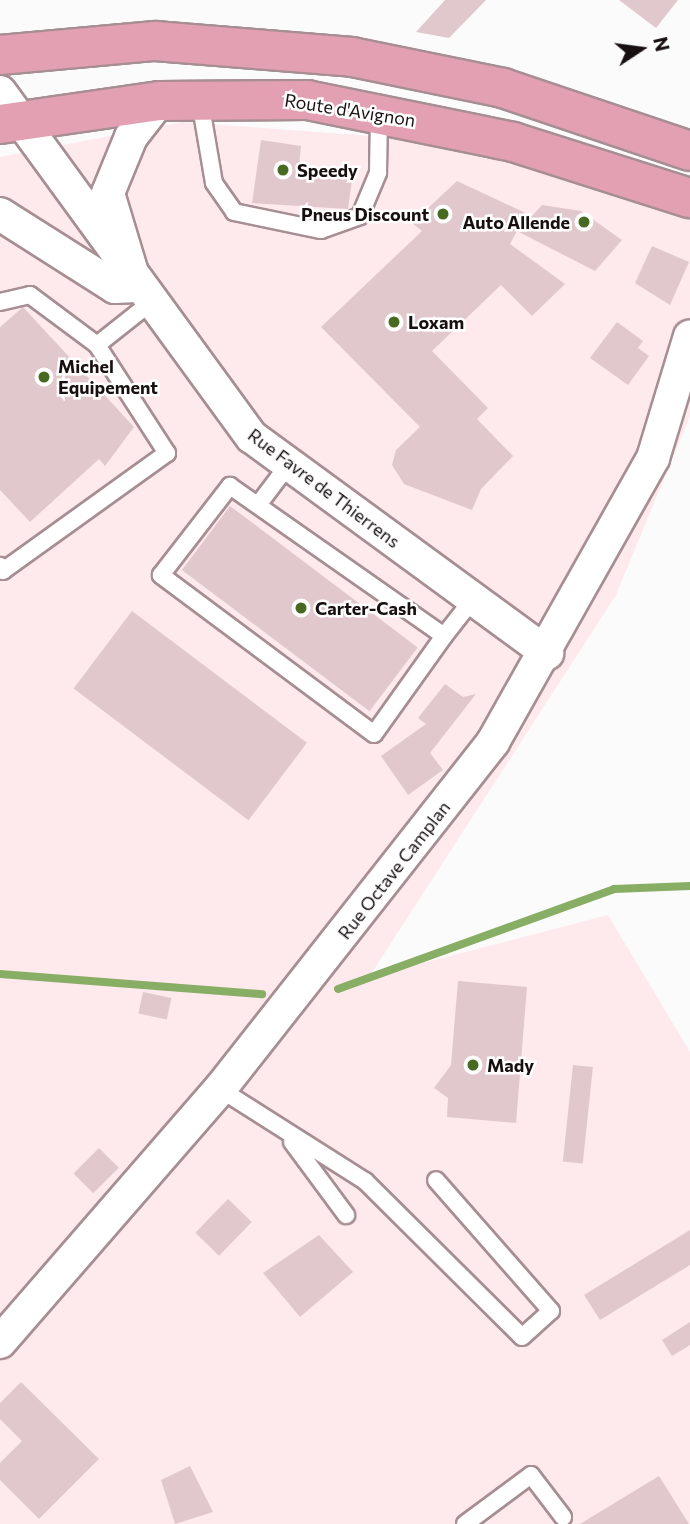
<!DOCTYPE html>
<html>
<head>
<meta charset="utf-8">
<style>
	body { margin:0 }
	#map { position:relative; width:690px; height:1524px; overflow:hidden; background:#fbfbfb; font-family:Commissioner,sans-serif }
	div>[style] { position:absolute }
	.built>* { inset:0; background:#fee9ed }
	.stream>* { height:8px; margin:-4px; padding:0 4px; transform-origin:4px; border-radius:4px; background:#88ad65 }
	.building>* { inset:0; background:#e1c8cd; transform-origin:0 0 }
	.roads { filter:drop-shadow(2px 0 #a68e93) drop-shadow(-2px 0 #a68e93) drop-shadow(0 2px #a68e93) drop-shadow(0 -2px #a68e93) }
	.service>* { height:16px; margin:-8px; padding:0 8px; transform-origin:8px; border-radius:8px; background:#fff }
	.minor>* { height:32px; margin:-16px; padding:0 16px; transform-origin:16px; border-radius:16px; background:#fff }
	.primary>* { height:38px; margin:-19px; padding:0 19px; transform-origin:19px; border-radius:19px; background:#e3a0b3 }
	.dots>* { width:19px; height:19px; translate:-50% -50%; box-sizing:border-box; border:4px solid #fff; border-radius:50% }
	span { translate:-50% -50%; white-space:nowrap; text-align:center; line-height:1.15; -webkit-text-stroke:5px #fff; paint-order:stroke }
	.street-label { font-size:18px; color:#170f10 }
	.poi-label { font-size:18px; color:#170f10; font-weight:700 }
	.left { translate:0 -50%; text-align:left }
	.right { translate:-100% -50%; text-align:right }
	.north { position:absolute; left:606px; top:14px; width:70px; height:70px; -webkit-text-stroke:5px #fff; paint-order:stroke; rotate:77deg; font-size:19px; font-weight:700; line-height:28px; text-align:center; color:#170f10 }
	.north::after { content:''; display:block; margin:auto; width:24px; height:32px; background:#170f10; clip-path:polygon(50% 0,100% 100%,50% 72%,0 100%) }
</style>
</head>
<body>
<div id="map">
	<div class="built">
		<div style="clip-path:polygon(183px 122px,465px 143px,690px 215px,690px 416px,616px 595px,369px 977px,608px 915px,690px 1052px,690px 1524px,0 1524px,0 157px)"></div>
	</div>
	<div class="stream">
		<div style="left:0;top:974px;width:263px;rotate:4.4deg"></div>
		<div style="left:338px;top:989px;width:294px;rotate:-19.9deg"></div>
		<div style="left:614px;top:889px;width:76px;rotate:-2.3deg"></div>
	</div>
	<div class="building">
		<div style="clip-path:polygon(445px 0,486px 0,449px 38px,416px 32px)"></div>
		<div style="clip-path:polygon(619px 0,678px 0,656px 28px)"></div>
		<div style="clip-path:polygon(261px 140px,301px 146px,299px 166px,353px 173px,348px 209px,252px 203px)"></div>
		<div style="clip-path:polygon(457px 181px,532px 216px,542px 205px,581px 211px,622px 240px,595px 271px,517px 231px,510px 244px,565px 284px,532px 316px,501px 285px,432px 351px,488px 408px,477px 419px,513px 456px,481px 489px,472px 510px,404px 484px,392px 465px,396px 450px,420px 427px,321px 327px,422px 231px,412px 223px)"></div>
		<div style="clip-path:polygon(652px 246px,689px 262px,670px 305px,635px 283px)"></div>
		<div style="clip-path:polygon(23px 307px,134px 427px,105px 466px,99px 459px,30px 522px,0 490px,0 327px)"></div>
		<div style="clip-path:polygon(617px 322px,643px 341px,638px 348px,649px 356px,628px 385px,590px 358px)"></div>
		<div style="left:230px;top:506px;width:235px;height:80px;rotate:37deg"></div>
		<div style="left:132px;top:611px;width:219px;height:97px;rotate:37deg"></div>
		<div style="clip-path:polygon(445px 684px,463px 697px,476px 694px,430px 753px,443px 770px,408px 795px,381px 756px,426px 724px,418px 718px)"></div>
		<div style="clip-path:polygon(458px 981px,527px 987px,516px 1123px,447px 1117px,448px 1098px,434px 1088px,451px 1065px)"></div>
		<div style="left:143px;top:992px;width:29px;height:22px;rotate:12deg"></div>
		<div style="left:573px;top:1065px;width:20px;height:97px;rotate:6deg"></div>
		<div style="left:99px;top:1148px;width:28px;height:36px;rotate:45deg"></div>
		<div style="left:228px;top:1199px;width:33px;height:47px;rotate:44deg"></div>
		<div style="clip-path:polygon(690px 1230px,690px 1265px,600px 1320px,584px 1295px)"></div>
		<div style="clip-path:polygon(319px 1235px,353px 1272px,300px 1317px,263px 1273px)"></div>
		<div style="clip-path:polygon(690px 1322px,690px 1345px,672px 1356px,662px 1340px)"></div>
		<div style="clip-path:polygon(21px 1382px,99px 1459px,39px 1519px,0 1480px,0 1463px,22px 1441px,0 1419px,0 1403px)"></div>
		<div style="clip-path:polygon(190px 1466px,213px 1512px,175px 1524px,161px 1480px)"></div>
		<div style="clip-path:polygon(659px 1476px,689px 1524px,580px 1524px)"></div>
	</div>
	<div class="roads">
		<div class="service">
			<div style="left:200px;top:101px;width:83px;rotate:80.3deg"></div>
			<div style="left:214px;top:183px;width:35px;rotate:55deg"></div>
			<div style="left:234px;top:212px;width:89px;rotate:11.7deg"></div>
			<div style="left:321px;top:230px;width:41px;rotate:-19.7deg"></div>
			<div style="left:360px;top:216px;width:47px;rotate:-67.3deg"></div>
			<div style="left:378px;top:173px;width:58px;rotate:-89deg"></div>
			<div style="left:0;top:302px;width:31px;rotate:-13deg"></div>
			<div style="left:30px;top:295px;width:84px;rotate:36.7deg"></div>
			<div style="left:97px;top:345px;width:129px;rotate:57.1deg"></div>
			<div style="left:167px;top:453px;width:202px;rotate:144.3deg"></div>
			<div style="left:3px;top:571px;width:6px;rotate:-121deg"></div>
			<div style="left:97px;top:345px;width:66px;rotate:-38.3deg"></div>
			<div style="left:258px;top:505px;width:51px;rotate:-52.9deg"></div>
			<div style="left:444px;top:636px;width:120px;rotate:125.5deg"></div>
			<div style="left:374px;top:734px;width:266px;rotate:-143.3deg"></div>
			<div style="left:161px;top:575px;width:113px;rotate:-52.2deg"></div>
			<div style="left:230px;top:486px;width:261px;rotate:35deg"></div>
			<div style="left:444px;top:636px;width:47px;rotate:-51.9deg"></div>
			<div style="left:220px;top:1089px;width:172px;rotate:32.4deg"></div>
			<div style="left:365px;top:1181px;width:221px;rotate:44.8deg"></div>
			<div style="left:522px;top:1337px;width:39px;rotate:-42deg"></div>
			<div style="left:551px;top:1311px;width:174px;rotate:-131.3deg"></div>
			<div style="left:292px;top:1142px;width:91px;rotate:53.5deg"></div>
			<div style="left:465px;top:1524px;width:82px;rotate:-36.6deg"></div>
			<div style="left:531px;top:1475px;width:53px;rotate:52.7deg"></div>
		</div>
		<div class="minor">
			<div style="left:0;top:92px;width:427px;rotate:53.9deg"></div>
			<div style="left:252px;top:437px;width:366px;rotate:36.2deg"></div>
			<div style="left:0;top:214px;width:136px;rotate:32.4deg"></div>
			<div style="left:115px;top:287px;width:21px;rotate:-3deg"></div>
			<div style="left:136px;top:286px;width:97px;rotate:-106.8deg"></div>
			<div style="left:108px;top:193px;width:61px;rotate:-67.7deg"></div>
			<div style="left:131px;top:137px;width:46px;rotate:-52.1deg"></div>
			<div style="left:0;top:1342px;width:335px;rotate:-49deg"></div>
			<div style="left:220px;top:1089px;width:442px;rotate:-51.8deg"></div>
			<div style="left:493px;top:742px;width:326px;rotate:-60.6deg"></div>
			<div style="left:653px;top:458px;width:127px;rotate:-73.1deg"></div>
		</div>
		<div class="primary">
			<div style="left:0;top:55px;width:156px;rotate:-5.2deg"></div>
			<div style="left:155px;top:41px;width:198px;rotate:4.6deg"></div>
			<div style="left:352px;top:57px;width:154px;rotate:11.6deg"></div>
			<div style="left:503px;top:88px;width:197px;rotate:18.6deg"></div>
			<div style="left:0;top:124px;width:161px;rotate:-8.2deg"></div>
			<div style="left:159px;top:101px;width:148px;rotate:-0.4deg"></div>
			<div style="left:307px;top:100px;width:210px;rotate:11.5deg"></div>
			<div style="left:513px;top:142px;width:186px;rotate:17.6deg"></div>
		</div>
	</div>
	<div class="dots">
		<div style="left:283px;top:170px;background:#486921"></div>
		<div style="left:443px;top:214px;background:#486921"></div>
		<div style="left:584px;top:222px;background:#486921"></div>
		<div style="left:394px;top:322px;background:#486921"></div>
		<div style="left:44px;top:377px;background:#486921"></div>
		<div style="left:301px;top:608px;background:#486921"></div>
		<div style="left:473px;top:1065px;background:#486921"></div>
	</div>
	<div class="street-label">
		<span style="left:350px;top:110px;rotate:9deg">Route d'Avignon</span>
		<span style="left:324px;top:488px;rotate:37deg">Rue Favre de Thierrens</span>
		<span style="left:394px;top:870px;rotate:-52deg">Rue Octave Camplan</span>
	</div>
	<div class="poi-label">
		<span class="left" style="left:297px;top:170px">Speedy</span>
		<span class="right" style="left:429px;top:214px">Pneus Discount</span>
		<span class="right" style="left:570px;top:222px">Auto Allende</span>
		<span class="left" style="left:408px;top:322px">Loxam</span>
		<span class="left" style="left:58px;top:377px">Michel<br>Equipement</span>
		<span class="left" style="left:315px;top:608px">Carter-Cash</span>
		<span class="left" style="left:487px;top:1065px">Mady</span>
	</div>
	<div class="north">N</div>
</div>
</body>
</html>
